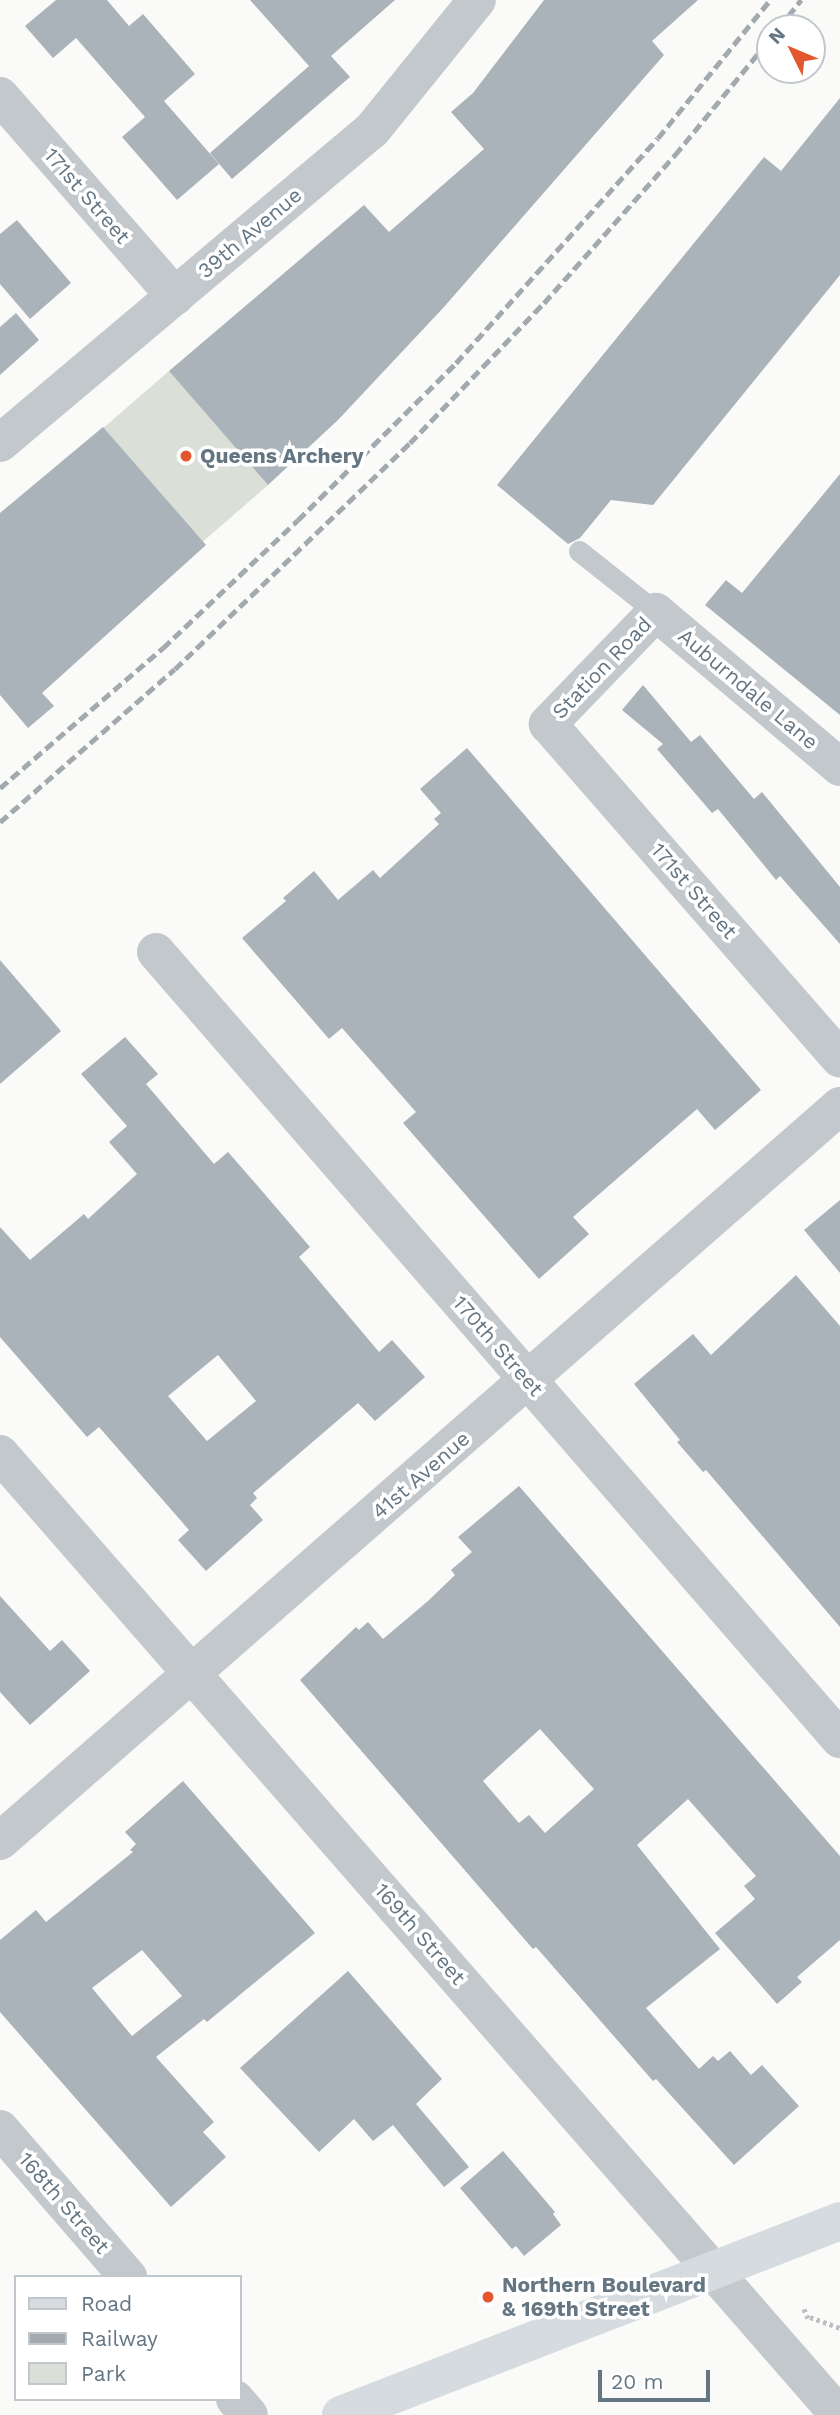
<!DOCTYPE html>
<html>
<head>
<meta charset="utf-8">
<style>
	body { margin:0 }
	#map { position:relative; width:840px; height:2415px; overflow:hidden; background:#fafaf8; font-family:"Work Sans",sans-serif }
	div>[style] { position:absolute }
	.green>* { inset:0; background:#dadfd7; transform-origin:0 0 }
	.building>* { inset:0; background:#aab3b9 }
	.path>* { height:4.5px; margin-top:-2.25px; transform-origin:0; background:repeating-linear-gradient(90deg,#bbbfc2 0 3.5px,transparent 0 7px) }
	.lane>* { height:21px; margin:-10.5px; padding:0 10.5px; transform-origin:10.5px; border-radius:10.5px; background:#c3c8cc }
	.street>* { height:38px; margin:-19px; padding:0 19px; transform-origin:19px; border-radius:19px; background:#c3c8cc }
	.primary>* { height:38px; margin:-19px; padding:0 19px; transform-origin:19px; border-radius:19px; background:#d6dbdf }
	.rail>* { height:5px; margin-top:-2.5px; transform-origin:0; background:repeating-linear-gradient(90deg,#a2aab0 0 10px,transparent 0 15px) }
	.dots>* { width:19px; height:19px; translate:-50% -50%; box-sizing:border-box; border:4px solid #fff; border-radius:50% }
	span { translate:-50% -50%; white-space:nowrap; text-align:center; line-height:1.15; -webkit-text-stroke:7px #fff; paint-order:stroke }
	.street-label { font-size:21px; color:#657683 }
	.poi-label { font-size:21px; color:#657683; font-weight:700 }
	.left { translate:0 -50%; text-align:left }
	.legend { position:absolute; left:14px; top:2275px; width:228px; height:126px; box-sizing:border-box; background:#fff; border:2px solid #c1c8cd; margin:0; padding:9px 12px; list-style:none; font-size:21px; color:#657683 }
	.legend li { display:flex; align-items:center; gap:14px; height:35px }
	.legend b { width:35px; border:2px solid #c1c8cd }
	.north { position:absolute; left:756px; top:14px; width:70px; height:70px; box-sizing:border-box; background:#fff; border:2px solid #c1c8cd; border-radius:50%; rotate:313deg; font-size:19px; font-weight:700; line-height:28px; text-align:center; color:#657683 }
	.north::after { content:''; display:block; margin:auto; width:24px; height:32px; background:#e4572e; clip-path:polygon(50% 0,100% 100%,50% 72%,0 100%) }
	.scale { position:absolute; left:598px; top:2370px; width:112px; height:32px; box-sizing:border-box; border:4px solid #657683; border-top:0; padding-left:9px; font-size:21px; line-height:24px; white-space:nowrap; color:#657683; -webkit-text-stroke:5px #fff; paint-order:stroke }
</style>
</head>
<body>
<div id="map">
	<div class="green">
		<div style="left:169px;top:371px;width:151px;height:87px;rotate:49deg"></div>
	</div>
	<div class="building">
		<div style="clip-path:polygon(56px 0,107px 0,129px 26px,143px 14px,195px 74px,164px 101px,219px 164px,177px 200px,122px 137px,145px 117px,76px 38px,53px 58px,25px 26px)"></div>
		<div style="clip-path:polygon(250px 0,395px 0,331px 56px,350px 77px,232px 179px,210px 153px,309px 66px)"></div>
		<div style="clip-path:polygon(544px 0,698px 0,652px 41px,664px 55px,444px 307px,338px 420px,268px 485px,169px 371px,364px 205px,389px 232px,484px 149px,451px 112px,473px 93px)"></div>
		<div style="clip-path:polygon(840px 98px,840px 275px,653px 505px,611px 500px,580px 538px,568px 544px,497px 485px,764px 157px,781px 171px)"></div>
		<div style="clip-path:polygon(17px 220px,71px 283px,30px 319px,0 284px,0 234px)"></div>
		<div style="clip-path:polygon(16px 313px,39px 340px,0 375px,0 327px)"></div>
		<div style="clip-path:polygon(103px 427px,206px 545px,42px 693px,54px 706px,28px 728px,0 695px,0 513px)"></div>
		<div style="clip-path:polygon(840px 474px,840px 715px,705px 605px,726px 580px,742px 593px)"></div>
		<div style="clip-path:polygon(643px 685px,691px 742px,700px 735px,754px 799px,762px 792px,840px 887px,840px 944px,780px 876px,776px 880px,718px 809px,712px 813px,657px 749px,663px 744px,622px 710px)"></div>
		<div style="clip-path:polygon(467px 748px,761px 1090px,715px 1130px,697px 1109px,573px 1217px,589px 1234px,539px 1279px,403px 1123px,416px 1112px,342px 1028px,329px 1039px,242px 938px,286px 901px,283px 898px,314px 871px,338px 900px,373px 870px,380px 878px,439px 824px,434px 819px,441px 813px,420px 789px)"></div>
		<div style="clip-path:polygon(0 960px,61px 1031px,0 1084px)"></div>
		<div style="clip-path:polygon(evenodd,125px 1037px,158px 1074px,146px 1084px,214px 1164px,228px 1152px,256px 1184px,310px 1247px,299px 1257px,379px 1352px,392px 1340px,425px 1377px,375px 1421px,358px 1403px,253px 1493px,257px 1498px,250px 1505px,263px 1520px,206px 1571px,178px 1540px,189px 1530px,99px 1427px,87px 1437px,0 1337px,0 1227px,30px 1260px,84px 1214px,88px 1219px,137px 1174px,109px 1142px,127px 1126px,81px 1074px,125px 1037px,218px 1355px,256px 1401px,207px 1441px,168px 1396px,218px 1355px)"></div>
		<div style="clip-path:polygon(840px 1200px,840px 1273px,804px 1230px)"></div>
		<div style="clip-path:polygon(796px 1275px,840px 1326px,840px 1627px,706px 1470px,703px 1472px,677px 1442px,680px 1440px,634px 1384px,693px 1334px,711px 1355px)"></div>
		<div style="clip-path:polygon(evenodd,519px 1486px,840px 1856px,840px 1940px,797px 1977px,802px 1982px,777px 2004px,715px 1933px,755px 1899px,744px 1886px,756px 1876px,688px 1799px,637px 1845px,720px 1949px,646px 2008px,699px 2069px,713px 2056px,718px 2061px,730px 2051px,751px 2075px,762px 2065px,799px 2106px,734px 2165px,656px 2079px,653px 2081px,536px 1947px,533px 1949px,300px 1680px,356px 1627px,359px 1630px,368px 1622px,383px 1639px,428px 1601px,455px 1575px,451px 1570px,472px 1552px,458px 1537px,519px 1486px,540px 1729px,594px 1789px,545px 1833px,529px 1815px,519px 1823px,483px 1781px,540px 1729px)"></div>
		<div style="clip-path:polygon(0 1596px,50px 1651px,62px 1640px,90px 1671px,30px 1725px,0 1692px)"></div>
		<div style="clip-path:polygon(evenodd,183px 1781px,315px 1933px,207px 2022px,204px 2019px,156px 2057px,214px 2122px,203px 2132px,226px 2157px,171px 2207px,0 2012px,0 1940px,36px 1910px,46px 1922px,133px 1852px,130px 1850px,136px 1844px,125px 1832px,183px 1781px,142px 1950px,182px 1996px,132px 2036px,92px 1988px,142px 1950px)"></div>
		<div style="clip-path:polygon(348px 1971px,442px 2079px,416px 2104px,469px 2167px,444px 2187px,393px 2125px,373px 2141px,354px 2119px,319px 2152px,240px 2068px)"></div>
		<div style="clip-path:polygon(503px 2151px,555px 2212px,553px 2214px,561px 2225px,524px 2256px,516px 2246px,512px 2249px,460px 2188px)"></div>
	</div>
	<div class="path">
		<div style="left:804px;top:2309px;width:10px;rotate:66deg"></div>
		<div style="left:810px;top:2317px;width:32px;rotate:20deg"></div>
	</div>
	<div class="lane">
		<div style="left:579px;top:551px;width:98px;rotate:38.4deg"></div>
	</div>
	<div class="street">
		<div style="left:0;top:96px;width:266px;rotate:48.8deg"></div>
		<div style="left:0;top:443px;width:486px;rotate:-40.1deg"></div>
		<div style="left:372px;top:130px;width:167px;rotate:-51.1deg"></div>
		<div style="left:840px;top:767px;width:241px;rotate:-139.9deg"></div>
		<div style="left:656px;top:612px;width:156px;rotate:134deg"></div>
		<div style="left:548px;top:724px;width:444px;rotate:48.9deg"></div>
		<div style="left:156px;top:952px;width:1043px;rotate:49.01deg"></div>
		<div style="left:0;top:1454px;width:1276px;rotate:48.88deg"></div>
		<div style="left:0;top:1841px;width:1116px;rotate:-41.19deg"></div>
		<div style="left:0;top:2129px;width:196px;rotate:49.1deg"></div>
		<div style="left:235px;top:2399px;width:21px;rotate:49deg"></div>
	</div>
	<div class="primary">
		<div style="left:341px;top:2415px;width:535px;rotate:-21.24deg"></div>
	</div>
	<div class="rail">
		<div style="left:779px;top:28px;width:36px;rotate:-52deg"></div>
		<div style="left:0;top:788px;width:215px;rotate:-40.7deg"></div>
		<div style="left:163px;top:648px;width:186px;rotate:-43.5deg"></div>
		<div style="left:298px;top:520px;width:223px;rotate:-44.8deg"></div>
		<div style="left:456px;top:363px;width:302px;rotate:-48.1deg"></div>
		<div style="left:658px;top:138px;width:178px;rotate:-50.9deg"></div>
		<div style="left:0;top:822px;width:232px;rotate:-41.2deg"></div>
		<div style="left:175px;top:669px;width:326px;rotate:-43.9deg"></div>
		<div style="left:410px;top:443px;width:194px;rotate:-46.3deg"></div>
		<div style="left:544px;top:303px;width:198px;rotate:-48.5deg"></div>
		<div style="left:675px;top:155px;width:150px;rotate:-50.7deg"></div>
	</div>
	<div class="dots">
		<div style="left:186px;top:456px;background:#e4572e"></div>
		<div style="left:488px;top:2297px;background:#e4572e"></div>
	</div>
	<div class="street-label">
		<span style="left:87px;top:196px;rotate:49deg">171st Street</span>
		<span style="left:250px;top:233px;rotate:-40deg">39th Avenue</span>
		<span style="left:602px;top:668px;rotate:-46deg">Station Road</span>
		<span style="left:748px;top:689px;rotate:40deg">Auburndale Lane</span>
		<span style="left:694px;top:891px;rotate:49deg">171st Street</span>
		<span style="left:498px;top:1346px;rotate:49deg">170th Street</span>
		<span style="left:421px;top:1475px;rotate:-41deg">41st Avenue</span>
		<span style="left:420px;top:1934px;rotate:49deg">169th Street</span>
		<span style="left:64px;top:2203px;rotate:49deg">168th Street</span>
	</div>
	<div class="poi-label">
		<span class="left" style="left:200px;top:456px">Queens Archery</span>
		<span class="left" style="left:502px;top:2297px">Northern Boulevard<br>&amp; 169th Street</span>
	</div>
	<ul class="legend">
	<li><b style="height:9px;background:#d6dbdf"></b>Road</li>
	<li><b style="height:9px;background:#a2aab0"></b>Railway</li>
	<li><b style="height:19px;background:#dadfd7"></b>Park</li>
	</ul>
	<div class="north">N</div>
	<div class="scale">20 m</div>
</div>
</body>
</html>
